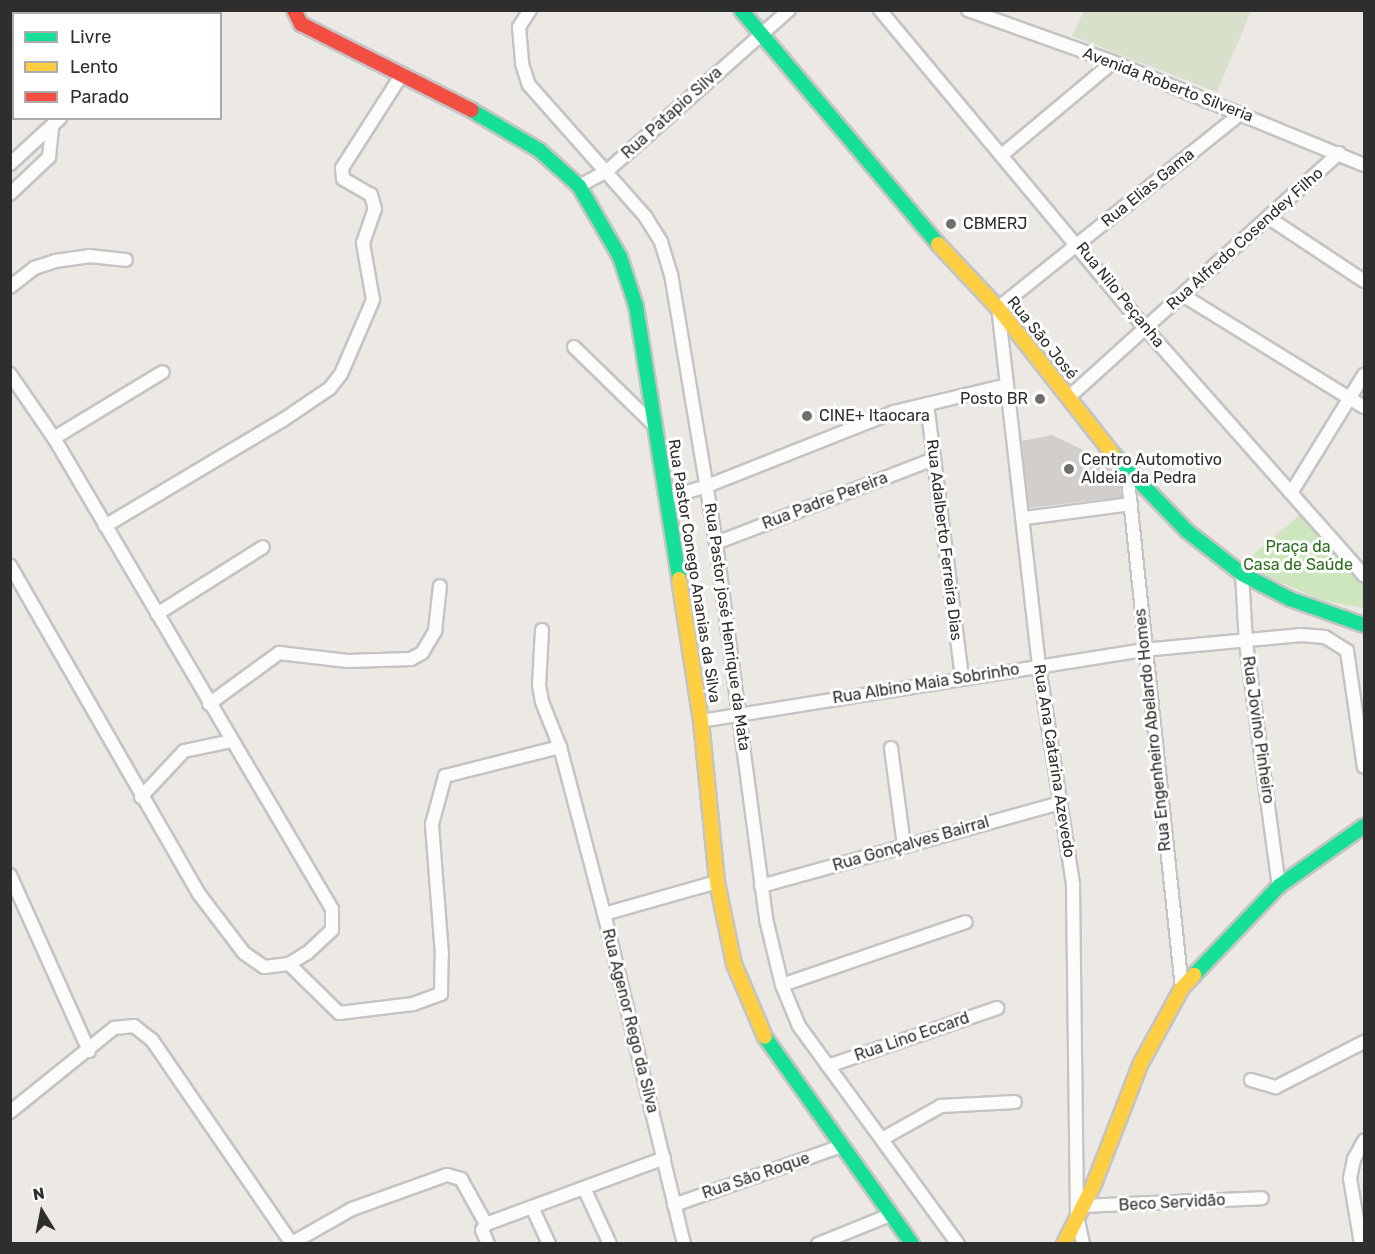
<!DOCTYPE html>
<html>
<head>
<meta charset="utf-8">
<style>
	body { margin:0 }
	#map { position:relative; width:1375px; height:1254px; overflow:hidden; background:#ece8e4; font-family:Rubik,sans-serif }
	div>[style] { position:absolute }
	.green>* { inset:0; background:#cee6be }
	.cemetery>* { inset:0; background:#d8e0cc }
	.water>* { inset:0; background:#99d6ec }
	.building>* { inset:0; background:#d1cecb }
	.roads { filter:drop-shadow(2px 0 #c5c4c5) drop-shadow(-2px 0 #c5c4c5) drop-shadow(0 2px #c5c4c5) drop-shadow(0 -2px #c5c4c5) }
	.street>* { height:12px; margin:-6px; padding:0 6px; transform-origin:6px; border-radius:6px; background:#fcfcfb }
	.fast>* { height:14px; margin:-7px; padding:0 7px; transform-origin:7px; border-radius:7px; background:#16e098 }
	.slow>* { height:14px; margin:-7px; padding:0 7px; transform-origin:7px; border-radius:7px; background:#ffcf43 }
	.jam>* { height:14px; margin:-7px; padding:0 7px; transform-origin:7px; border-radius:7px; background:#f24e42 }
	.dots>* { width:16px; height:16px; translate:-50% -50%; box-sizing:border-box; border:3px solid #fff; border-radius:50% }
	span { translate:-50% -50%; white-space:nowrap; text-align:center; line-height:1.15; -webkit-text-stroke:6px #fff; paint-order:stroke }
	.street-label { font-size:16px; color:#2e2e2e }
	.poi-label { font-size:16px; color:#2e2e2e }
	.left { translate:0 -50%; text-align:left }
	.right { translate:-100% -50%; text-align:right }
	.park-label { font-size:16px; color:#2c6e1b }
	.frame { position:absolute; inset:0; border:12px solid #2e2e2e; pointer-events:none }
	.legend { position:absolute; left:12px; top:12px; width:210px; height:108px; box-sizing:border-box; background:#fff; border:2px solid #ababab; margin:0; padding:8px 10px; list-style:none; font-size:18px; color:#2e2e2e }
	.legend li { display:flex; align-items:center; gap:12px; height:30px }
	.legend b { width:30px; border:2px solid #ababab }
	.north { position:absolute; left:12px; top:1182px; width:60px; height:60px; -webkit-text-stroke:4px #fff; paint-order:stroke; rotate:350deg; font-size:16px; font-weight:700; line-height:24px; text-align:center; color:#2e2e2e }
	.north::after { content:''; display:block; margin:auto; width:21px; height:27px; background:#2e2e2e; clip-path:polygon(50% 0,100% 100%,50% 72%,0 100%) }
</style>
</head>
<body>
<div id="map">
	<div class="green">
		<div style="clip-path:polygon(59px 11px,105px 11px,58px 14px)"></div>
		<div style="clip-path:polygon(1302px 513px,1364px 583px,1364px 608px,1321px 600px,1260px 573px,1248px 559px)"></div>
	</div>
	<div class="cemetery">
		<div style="clip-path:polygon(1084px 11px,1084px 10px,1251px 11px,1217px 92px,1072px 36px)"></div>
	</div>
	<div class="water">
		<div style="clip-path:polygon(11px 10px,59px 11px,14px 14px,11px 117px)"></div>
	</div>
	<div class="building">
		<div style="clip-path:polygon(1052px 435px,1104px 460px,1120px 480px,1121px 497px,1029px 508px,1022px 441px)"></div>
	</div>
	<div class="roads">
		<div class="street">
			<div style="left:530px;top:10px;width:20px;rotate:123deg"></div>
			<div style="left:519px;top:27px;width:37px;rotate:85deg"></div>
			<div style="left:522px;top:64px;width:22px;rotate:72deg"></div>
			<div style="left:529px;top:85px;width:175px;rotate:48.5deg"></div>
			<div style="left:645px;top:216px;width:31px;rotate:58deg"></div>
			<div style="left:661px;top:242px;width:34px;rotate:73deg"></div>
			<div style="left:671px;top:274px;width:273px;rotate:80.5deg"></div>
			<div style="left:716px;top:543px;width:379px;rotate:82.4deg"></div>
			<div style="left:766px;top:919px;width:68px;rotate:76.4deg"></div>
			<div style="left:782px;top:985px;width:44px;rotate:67.5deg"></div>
			<div style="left:799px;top:1026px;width:270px;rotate:53.9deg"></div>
			<div style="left:880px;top:10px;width:415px;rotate:50.2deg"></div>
			<div style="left:1146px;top:329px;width:329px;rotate:48.5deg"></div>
			<div style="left:968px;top:10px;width:154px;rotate:19.7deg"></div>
			<div style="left:1113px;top:62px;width:271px;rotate:22.3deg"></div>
			<div style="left:117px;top:14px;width:4px;rotate:-76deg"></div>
			<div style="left:1003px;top:154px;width:143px;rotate:-39.9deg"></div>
			<div style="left:10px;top:164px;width:68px;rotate:-42.6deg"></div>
			<div style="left:579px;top:186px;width:32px;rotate:-28deg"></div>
			<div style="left:607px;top:171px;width:243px;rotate:-41.5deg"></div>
			<div style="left:10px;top:194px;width:54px;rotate:-43.5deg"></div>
			<div style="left:49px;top:157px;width:31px;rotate:-84deg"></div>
			<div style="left:1269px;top:218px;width:114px;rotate:33.6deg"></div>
			<div style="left:10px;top:287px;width:31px;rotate:-38deg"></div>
			<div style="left:34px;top:268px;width:22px;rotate:-18deg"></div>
			<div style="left:55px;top:261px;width:34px;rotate:-8deg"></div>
			<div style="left:89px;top:256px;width:37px;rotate:6deg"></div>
			<div style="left:1184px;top:296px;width:211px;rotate:31.7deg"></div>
			<div style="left:574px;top:347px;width:113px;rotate:44.3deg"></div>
			<div style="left:10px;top:374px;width:78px;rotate:55.5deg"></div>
			<div style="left:54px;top:438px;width:547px;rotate:59.45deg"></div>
			<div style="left:332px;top:909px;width:21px;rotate:90deg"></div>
			<div style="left:332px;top:930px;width:34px;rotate:137deg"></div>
			<div style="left:307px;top:953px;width:21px;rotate:149deg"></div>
			<div style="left:289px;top:964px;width:25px;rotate:173deg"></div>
			<div style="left:264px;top:967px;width:24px;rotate:-145deg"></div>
			<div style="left:244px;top:953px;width:74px;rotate:-127.3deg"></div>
			<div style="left:199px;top:894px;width:379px;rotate:-119.9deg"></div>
			<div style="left:1069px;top:397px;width:364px;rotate:-42.1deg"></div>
			<div style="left:927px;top:404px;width:275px;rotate:82.7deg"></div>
			<div style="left:54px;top:438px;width:127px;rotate:-31.2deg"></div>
			<div style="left:1127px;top:471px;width:520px;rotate:83.93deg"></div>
			<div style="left:1291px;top:493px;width:139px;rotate:-58.3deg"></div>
			<div style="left:666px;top:498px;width:43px;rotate:-16.3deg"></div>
			<div style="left:707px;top:486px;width:201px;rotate:-21.6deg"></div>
			<div style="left:894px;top:412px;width:116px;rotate:-13.4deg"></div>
			<div style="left:1025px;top:518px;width:107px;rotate:-7.5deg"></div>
			<div style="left:105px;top:526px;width:207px;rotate:-30.8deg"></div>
			<div style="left:283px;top:420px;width:57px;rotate:-34.2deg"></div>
			<div style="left:330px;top:388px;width:18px;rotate:-52deg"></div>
			<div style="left:341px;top:374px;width:81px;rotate:-66.6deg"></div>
			<div style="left:373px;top:300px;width:58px;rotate:-100deg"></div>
			<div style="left:363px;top:243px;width:36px;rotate:-71deg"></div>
			<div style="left:375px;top:209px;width:15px;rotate:-106deg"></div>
			<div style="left:371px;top:195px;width:32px;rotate:-150deg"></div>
			<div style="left:343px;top:179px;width:11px;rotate:-95deg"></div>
			<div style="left:342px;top:168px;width:112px;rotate:-57.4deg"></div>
			<div style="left:716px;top:543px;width:234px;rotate:-21.1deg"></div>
			<div style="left:1242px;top:574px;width:69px;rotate:86.7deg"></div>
			<div style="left:1246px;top:643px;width:245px;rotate:82.3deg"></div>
			<div style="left:157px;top:614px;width:125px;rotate:-32.3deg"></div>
			<div style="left:542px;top:630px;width:55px;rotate:93.1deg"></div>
			<div style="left:539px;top:685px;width:17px;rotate:80deg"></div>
			<div style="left:542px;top:702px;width:48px;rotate:68.2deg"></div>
			<div style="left:560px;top:747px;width:173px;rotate:75.2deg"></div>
			<div style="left:209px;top:704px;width:87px;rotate:-36.1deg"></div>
			<div style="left:279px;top:653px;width:69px;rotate:6.6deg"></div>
			<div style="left:348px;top:661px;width:63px;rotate:-1.8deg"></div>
			<div style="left:411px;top:659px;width:13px;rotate:-29deg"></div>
			<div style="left:422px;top:653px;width:26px;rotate:-59deg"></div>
			<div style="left:435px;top:631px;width:45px;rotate:-83.7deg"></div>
			<div style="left:701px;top:721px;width:448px;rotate:-9.1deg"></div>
			<div style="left:1143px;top:650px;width:159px;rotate:-5.4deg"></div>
			<div style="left:1301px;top:635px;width:24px;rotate:5deg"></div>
			<div style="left:1325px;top:637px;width:26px;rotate:32deg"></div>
			<div style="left:1347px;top:651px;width:117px;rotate:81.7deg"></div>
			<div style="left:891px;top:748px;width:98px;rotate:82.4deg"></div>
			<div style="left:141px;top:797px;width:63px;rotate:-46.9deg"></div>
			<div style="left:184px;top:751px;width:48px;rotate:-12deg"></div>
			<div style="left:10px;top:875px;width:193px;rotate:65.8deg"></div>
			<div style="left:761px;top:886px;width:311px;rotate:-15.5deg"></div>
			<div style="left:289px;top:964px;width:70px;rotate:44.4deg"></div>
			<div style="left:339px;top:1013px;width:75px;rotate:-6.9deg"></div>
			<div style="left:413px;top:1004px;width:30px;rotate:-20deg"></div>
			<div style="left:441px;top:994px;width:39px;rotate:-89deg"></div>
			<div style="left:442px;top:955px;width:131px;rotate:-94.4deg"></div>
			<div style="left:432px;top:824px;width:50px;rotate:-74.8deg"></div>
			<div style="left:445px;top:776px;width:119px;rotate:-14.2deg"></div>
			<div style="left:782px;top:985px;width:194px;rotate:-18.9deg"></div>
			<div style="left:828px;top:1066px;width:179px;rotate:-18.9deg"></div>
			<div style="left:1251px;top:1080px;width:26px;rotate:16deg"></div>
			<div style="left:1276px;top:1087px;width:99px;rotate:-27.1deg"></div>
			<div style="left:10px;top:1112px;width:134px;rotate:-38.9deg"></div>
			<div style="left:114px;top:1028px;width:20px;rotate:-6deg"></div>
			<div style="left:134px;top:1026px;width:23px;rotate:38deg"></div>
			<div style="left:152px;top:1040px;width:247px;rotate:55.5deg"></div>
			<div style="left:882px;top:1139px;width:68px;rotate:-29.2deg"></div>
			<div style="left:941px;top:1106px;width:74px;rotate:-3.1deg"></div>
			<div style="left:584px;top:1188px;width:62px;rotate:65.1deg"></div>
			<div style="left:674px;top:1205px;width:175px;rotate:-19.4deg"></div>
			<div style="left:1082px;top:1206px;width:180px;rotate:-2.5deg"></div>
			<div style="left:532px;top:1207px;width:41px;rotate:65.3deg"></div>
			<div style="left:292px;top:1243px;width:69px;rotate:-29.5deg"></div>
			<div style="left:352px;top:1209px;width:101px;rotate:-19.7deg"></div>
			<div style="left:447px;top:1175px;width:15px;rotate:16deg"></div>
			<div style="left:461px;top:1179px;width:51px;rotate:60.9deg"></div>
			<div style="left:488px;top:1244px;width:15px;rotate:-113deg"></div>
			<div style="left:482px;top:1230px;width:7px;rotate:-56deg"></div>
			<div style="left:486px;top:1224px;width:190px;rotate:-20.3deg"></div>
			<div style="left:684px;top:1244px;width:340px;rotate:-103.6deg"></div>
			<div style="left:604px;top:914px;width:117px;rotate:-15.8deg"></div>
			<div style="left:818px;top:1244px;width:78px;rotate:-21.9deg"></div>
			<div style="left:1083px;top:1244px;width:30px;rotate:-102deg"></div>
			<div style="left:1077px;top:1215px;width:331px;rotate:-90.7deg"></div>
			<div style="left:1073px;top:884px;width:221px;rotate:-98.9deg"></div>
			<div style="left:1039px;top:666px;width:360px;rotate:-96.5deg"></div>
			<div style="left:998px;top:308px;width:312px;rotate:-38.7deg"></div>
			<div style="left:1361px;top:1244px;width:67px;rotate:-99.5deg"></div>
			<div style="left:1350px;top:1178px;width:19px;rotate:-78deg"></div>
			<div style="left:1354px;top:1159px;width:21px;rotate:-61deg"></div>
		</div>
		<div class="fast">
			<div style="left:741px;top:10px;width:306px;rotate:49.9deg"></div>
			<div style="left:471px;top:110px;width:79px;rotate:30.5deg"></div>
			<div style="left:539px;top:150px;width:54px;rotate:42deg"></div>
			<div style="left:579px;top:186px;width:82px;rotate:60deg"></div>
			<div style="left:620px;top:257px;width:52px;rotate:71.9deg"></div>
			<div style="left:636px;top:306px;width:276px;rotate:81deg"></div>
			<div style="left:1113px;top:454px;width:107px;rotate:46.1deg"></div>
			<div style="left:1187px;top:531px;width:70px;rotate:38deg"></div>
			<div style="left:1242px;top:574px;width:54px;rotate:27.5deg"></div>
			<div style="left:1290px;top:599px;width:78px;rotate:19.4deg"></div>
			<div style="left:1194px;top:975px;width:123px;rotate:-46.3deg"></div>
			<div style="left:1279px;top:886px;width:104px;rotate:-35.2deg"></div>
			<div style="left:765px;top:1037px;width:254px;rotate:54.6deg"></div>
		</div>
		<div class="slow">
			<div style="left:938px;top:244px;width:88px;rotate:46.8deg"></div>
			<div style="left:998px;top:308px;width:186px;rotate:51.8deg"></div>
			<div style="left:679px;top:579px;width:144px;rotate:81.2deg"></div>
			<div style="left:701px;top:721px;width:162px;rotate:84.3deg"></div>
			<div style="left:717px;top:882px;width:84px;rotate:78.3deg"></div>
			<div style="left:734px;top:964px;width:79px;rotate:67deg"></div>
			<div style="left:1064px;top:1244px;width:67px;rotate:-63.4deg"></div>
			<div style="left:1094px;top:1184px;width:130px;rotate:-68.8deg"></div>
			<div style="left:1141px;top:1063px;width:85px;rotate:-61.3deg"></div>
			<div style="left:1182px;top:988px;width:18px;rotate:-47deg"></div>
		</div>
		<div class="jam">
			<div style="left:294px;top:10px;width:16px;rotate:63deg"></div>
			<div style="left:301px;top:24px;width:191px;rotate:26.8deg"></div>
		</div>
	</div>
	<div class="dots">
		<div style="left:951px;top:224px;background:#706f6e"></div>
		<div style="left:1040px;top:399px;background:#706f6e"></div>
		<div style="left:807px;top:416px;background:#706f6e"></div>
		<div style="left:1069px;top:469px;background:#706f6e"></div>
	</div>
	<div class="street-label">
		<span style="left:1168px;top:85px;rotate:21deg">Avenida Roberto Silveria</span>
		<span style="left:672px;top:113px;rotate:-42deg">Rua Patapio Silva</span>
		<span style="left:1148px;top:188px;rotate:-39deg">Rua Elias Gama</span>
		<span style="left:1245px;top:239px;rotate:-42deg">Rua Alfredo Cosendey Filho</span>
		<span style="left:1120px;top:295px;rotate:51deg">Rua Nilo Peçanha</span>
		<span style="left:1042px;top:338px;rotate:51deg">Rua São José</span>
		<span style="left:825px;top:501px;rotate:-21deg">Rua Padre Pereira</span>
		<span style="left:944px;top:540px;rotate:83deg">Rua Adalberto Ferreira Dias</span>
		<span style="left:694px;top:571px;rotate:81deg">Rua Pastor Conego Ananias da Silva</span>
		<span style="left:727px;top:627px;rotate:82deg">Rua Pastor josé Henrique da Mata</span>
		<span style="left:926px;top:684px;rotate:-9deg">Rua Albino Maia Sobrinho</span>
		<span style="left:1153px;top:730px;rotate:-96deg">Rua Engenheiro Abelardo Homes</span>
		<span style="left:1258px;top:730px;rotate:82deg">Rua Jovino Pinheiro</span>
		<span style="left:1054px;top:761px;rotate:81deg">Rua Ana Catarina Azevedo</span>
		<span style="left:911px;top:844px;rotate:-16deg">Rua Gonçalves Bairral</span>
		<span style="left:630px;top:1021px;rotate:76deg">Rua Agenor Rego da Silva</span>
		<span style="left:912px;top:1037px;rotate:-19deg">Rua Lino Eccard</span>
		<span style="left:756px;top:1176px;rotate:-19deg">Rua São Roque</span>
		<span style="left:1172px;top:1203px;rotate:-3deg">Beco Servidão</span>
	</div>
	<div class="poi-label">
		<span class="left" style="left:963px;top:224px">CBMERJ</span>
		<span class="right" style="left:1028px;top:399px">Posto BR</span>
		<span class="left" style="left:819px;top:416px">CINE+ Itaocara</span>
		<span class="left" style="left:1081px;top:469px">Centro Automotivo<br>Aldeia da Pedra</span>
	</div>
	<div class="park-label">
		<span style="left:1298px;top:556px">Praça da<br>Casa de Saúde</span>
	</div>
	<div class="frame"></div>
	<ul class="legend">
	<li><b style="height:8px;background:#16e098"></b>Livre</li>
	<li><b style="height:8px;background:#ffcf43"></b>Lento</li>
	<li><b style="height:8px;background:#f24e42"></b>Parado</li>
	</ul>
	<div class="north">N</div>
</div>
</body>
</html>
